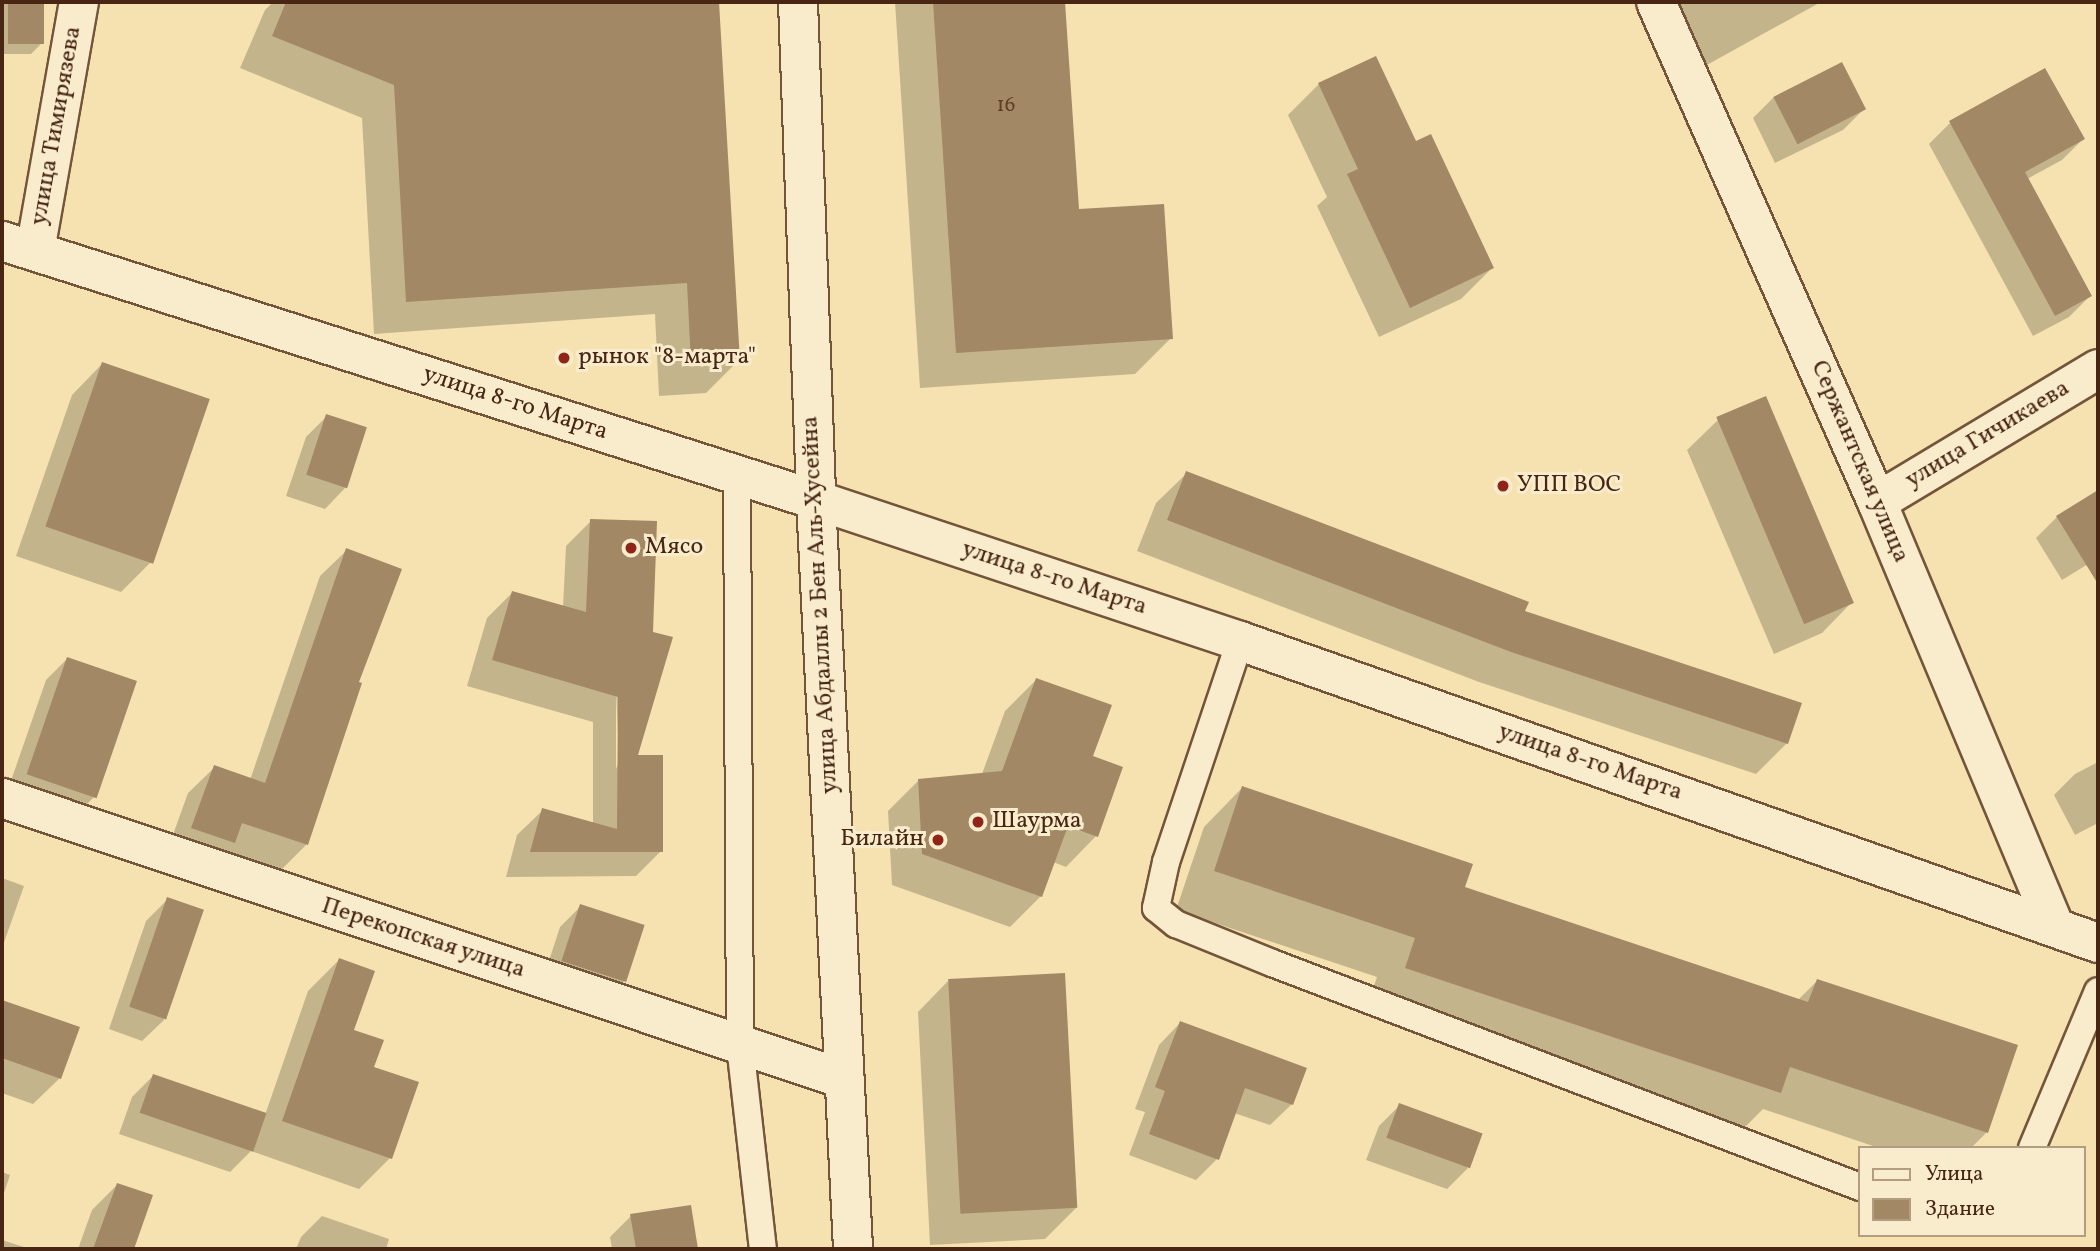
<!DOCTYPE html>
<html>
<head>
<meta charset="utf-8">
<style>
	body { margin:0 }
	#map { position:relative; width:2100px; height:1251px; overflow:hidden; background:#f6e2b0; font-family:Vollkorn,serif }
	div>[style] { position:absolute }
	.shadow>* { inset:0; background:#0003 }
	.building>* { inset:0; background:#a28865; transform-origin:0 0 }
	.roads { filter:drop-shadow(2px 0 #74553a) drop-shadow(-2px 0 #74553a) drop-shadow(0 2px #74553a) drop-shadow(0 -2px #74553a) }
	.service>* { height:26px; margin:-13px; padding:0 13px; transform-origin:13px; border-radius:13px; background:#f9eccc }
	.minor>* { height:38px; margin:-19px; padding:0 19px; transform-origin:19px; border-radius:19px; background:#f9eccc }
	.tertiary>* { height:38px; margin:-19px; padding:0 19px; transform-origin:19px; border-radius:19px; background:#f9eccc }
	.secondary>* { height:38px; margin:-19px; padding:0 19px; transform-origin:19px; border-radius:19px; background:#f9eccc }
	.dots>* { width:19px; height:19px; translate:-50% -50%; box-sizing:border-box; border:4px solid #f9eccc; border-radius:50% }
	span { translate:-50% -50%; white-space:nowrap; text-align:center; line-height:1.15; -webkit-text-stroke:6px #f9eccc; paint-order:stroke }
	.number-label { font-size:21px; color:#5e3e28 }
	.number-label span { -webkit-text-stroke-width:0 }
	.street-label { font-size:24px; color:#482613 }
	.poi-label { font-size:24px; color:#482613 }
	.left { translate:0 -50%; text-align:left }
	.right { translate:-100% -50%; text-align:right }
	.frame { position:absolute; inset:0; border:4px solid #482613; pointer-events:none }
	.legend { position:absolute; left:1858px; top:1146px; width:228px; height:91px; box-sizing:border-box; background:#f9eccc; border:2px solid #b29d82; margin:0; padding:9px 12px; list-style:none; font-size:21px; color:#482613 }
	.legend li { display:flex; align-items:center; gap:14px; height:35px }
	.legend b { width:35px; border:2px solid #b29d82 }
</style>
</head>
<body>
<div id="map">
	<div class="shadow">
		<div style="clip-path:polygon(2px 2px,42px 2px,42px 43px,31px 54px,2px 54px)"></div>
		<div style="clip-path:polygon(273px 2px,718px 2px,739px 360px,706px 393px,659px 396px,655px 314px,374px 334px,362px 118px,240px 68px,265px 10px)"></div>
		<div style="clip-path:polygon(895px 2px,1064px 2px,1077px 211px,1171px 338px,1135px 374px,920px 388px)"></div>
		<div style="clip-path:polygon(1674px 2px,1821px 2px,1705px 66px)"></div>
		<div style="clip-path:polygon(1319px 84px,1415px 144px,1492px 268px,1461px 299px,1379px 337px,1317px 206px,1327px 197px,1288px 115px)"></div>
		<div style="clip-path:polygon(1774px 97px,1864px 109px,1843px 130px,1775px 163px,1753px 118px)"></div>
		<div style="clip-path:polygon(1950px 123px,2083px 139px,2062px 160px,2027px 179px,2090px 296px,2069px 317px,2033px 336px,1929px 144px)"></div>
		<div style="clip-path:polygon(102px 364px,152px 561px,121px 592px,16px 556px,72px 395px)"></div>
		<div style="clip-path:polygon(1765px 399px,1852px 602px,1822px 633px,1774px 654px,1687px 450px,1718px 420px)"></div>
		<div style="clip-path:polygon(327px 416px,346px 487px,325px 509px,286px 496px,306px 437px)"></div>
		<div style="clip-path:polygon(1187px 473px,1523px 612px,1787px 743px,1756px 774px,1479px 682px,1137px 551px,1156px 503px)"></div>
		<div style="clip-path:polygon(2097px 493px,2098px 558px,2062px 580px,2036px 538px,2057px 517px)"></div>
		<div style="clip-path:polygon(evenodd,591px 521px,636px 756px,661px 851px,636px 876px,506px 877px,517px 835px,543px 810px,593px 824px,593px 722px,467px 686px,487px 618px,512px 593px,563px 607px,566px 546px,591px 521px,616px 688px,619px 762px,616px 769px,616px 688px)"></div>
		<div style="clip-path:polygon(347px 550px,356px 683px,307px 844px,280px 871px,166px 854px,188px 793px,215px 767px,250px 780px,320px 576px)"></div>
		<div style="clip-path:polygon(67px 659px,94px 797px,73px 818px,6px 795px,46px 680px)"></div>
		<div style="clip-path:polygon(1036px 680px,1091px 757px,1096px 836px,1066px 867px,1053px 862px,1041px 896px,1010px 927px,892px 885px,888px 811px,919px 780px,982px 774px,1005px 711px)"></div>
		<div style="clip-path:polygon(2098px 762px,2098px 823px,2075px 835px,2054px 795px,2075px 774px)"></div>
		<div style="clip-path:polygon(1242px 788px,1463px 889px,1797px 1001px,1817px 981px,1987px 1132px,1971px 1148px,1879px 1148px,1763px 1109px,1741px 1131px,1367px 1007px,1377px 977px,1176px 910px,1204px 827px)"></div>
		<div style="clip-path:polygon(2px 878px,24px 886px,2px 948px)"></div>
		<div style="clip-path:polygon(168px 899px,164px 1020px,142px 1041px,109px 1029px,146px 921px)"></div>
		<div style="clip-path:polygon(581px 906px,625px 980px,604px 1001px,542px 982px,560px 927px)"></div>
		<div style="clip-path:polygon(339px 960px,352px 1031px,372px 1068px,390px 1158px,359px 1189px,251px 1151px,230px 1172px,119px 1134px,132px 1097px,153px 1076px,265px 1115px,308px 991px)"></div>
		<div style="clip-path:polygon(948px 981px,1076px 1208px,1045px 1239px,930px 1245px,918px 1012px)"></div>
		<div style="clip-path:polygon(2px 1002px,78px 1028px,60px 1078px,33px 1104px,2px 1093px)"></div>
		<div style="clip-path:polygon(1180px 1023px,1292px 1104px,1270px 1125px,1234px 1113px,1217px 1159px,1196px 1180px,1129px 1155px,1145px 1112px,1135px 1109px,1159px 1045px)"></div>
		<div style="clip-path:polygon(1400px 1105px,1468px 1168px,1447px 1189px,1366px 1160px,1379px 1126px)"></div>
		<div style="clip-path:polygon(2px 1172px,10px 1175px,2px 1199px)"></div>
		<div style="clip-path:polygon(117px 1185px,151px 1196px,132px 1249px,78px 1249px,92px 1210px)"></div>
		<div style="clip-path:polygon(690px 1207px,696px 1249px,612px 1249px,610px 1237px,631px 1216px)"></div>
		<div style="clip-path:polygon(322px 1216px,389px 1239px,386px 1249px,296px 1249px,301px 1237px)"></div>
		<div style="clip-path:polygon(2px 1240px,30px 1249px,2px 1249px)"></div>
	</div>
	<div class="building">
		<div style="left:8px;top:2px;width:36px;height:42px"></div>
		<div style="clip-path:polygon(286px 2px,719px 2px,740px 361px,691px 364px,687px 283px,406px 302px,394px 85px,272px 36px)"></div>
		<div style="clip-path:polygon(933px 2px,1065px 2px,1079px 209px,1164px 204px,1173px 339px,956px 353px)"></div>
		<div style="clip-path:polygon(1376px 56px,1416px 141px,1431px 134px,1494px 268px,1410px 308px,1347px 174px,1358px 169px,1318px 83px)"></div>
		<div style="left:1842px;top:62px;width:53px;height:77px;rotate:63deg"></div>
		<div style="clip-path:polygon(2045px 68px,2085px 139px,2025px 172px,2092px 296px,2055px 316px,1949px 121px)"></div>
		<div style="left:102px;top:362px;width:114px;height:174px;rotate:19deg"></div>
		<div style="left:1766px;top:396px;width:225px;height:54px;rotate:67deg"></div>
		<div style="left:326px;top:414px;width:43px;height:64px;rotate:18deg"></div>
		<div style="clip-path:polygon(1186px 471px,1529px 602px,1525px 611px,1802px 703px,1788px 744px,1511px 652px,1167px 520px)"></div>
		<div style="clip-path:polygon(2098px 490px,2098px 584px,2056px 516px)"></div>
		<div style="clip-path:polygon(590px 519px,657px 521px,653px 632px,673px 637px,638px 755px,663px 755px,663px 852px,530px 852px,542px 808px,617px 829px,618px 697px,492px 660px,512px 591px,586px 612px)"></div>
		<div style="clip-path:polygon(346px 548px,402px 569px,359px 682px,362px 683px,308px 845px,242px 823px,235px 843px,191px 828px,214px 765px,265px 783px)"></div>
		<div style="left:67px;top:657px;width:74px;height:124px;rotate:19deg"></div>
		<div style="clip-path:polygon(1036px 678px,1112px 705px,1093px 756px,1123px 767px,1098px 837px,1068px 826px,1042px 897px,922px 854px,918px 779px,1002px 771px)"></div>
		<div style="clip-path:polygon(1242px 786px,1473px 864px,1465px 887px,1808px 1002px,1817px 979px,2018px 1045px,1988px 1133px,1790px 1067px,1781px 1093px,1405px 968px,1415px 938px,1214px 871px)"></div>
		<div style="left:167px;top:897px;width:39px;height:116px;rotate:19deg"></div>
		<div style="left:580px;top:904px;width:68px;height:60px;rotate:18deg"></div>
		<div style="clip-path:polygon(339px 958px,375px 971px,354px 1030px,384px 1040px,374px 1067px,419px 1082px,392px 1159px,282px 1121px)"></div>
		<div style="left:1065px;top:973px;width:235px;height:117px;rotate:87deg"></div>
		<div style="clip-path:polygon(2px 1000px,80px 1027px,61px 1079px,2px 1058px)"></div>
		<div style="clip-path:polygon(1180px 1021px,1307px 1068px,1293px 1105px,1245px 1088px,1219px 1160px,1149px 1134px,1165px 1091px,1155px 1087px)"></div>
		<div style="left:153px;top:1074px;width:120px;height:41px;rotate:19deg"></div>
		<div style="left:1399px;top:1103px;width:89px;height:37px;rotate:20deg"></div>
		<div style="clip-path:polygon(117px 1183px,153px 1195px,134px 1249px,93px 1249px)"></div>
		<div style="clip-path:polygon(691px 1205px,698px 1249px,636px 1249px,630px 1214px)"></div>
	</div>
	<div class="roads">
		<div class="service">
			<div style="left:737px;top:475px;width:570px;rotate:89.7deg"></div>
			<div style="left:740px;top:1045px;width:205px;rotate:83.6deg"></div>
			<div style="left:1240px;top:641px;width:233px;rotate:108.5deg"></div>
			<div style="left:1166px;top:862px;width:47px;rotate:102.3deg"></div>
			<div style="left:1156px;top:908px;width:26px;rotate:39deg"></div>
			<div style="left:1176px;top:924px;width:104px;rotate:22.1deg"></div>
			<div style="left:1272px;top:963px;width:629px;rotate:20.85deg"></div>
			<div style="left:2032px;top:1148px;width:170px;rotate:-67.2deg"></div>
		</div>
		<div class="minor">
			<div style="left:1656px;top:2px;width:547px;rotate:66.15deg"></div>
			<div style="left:1877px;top:502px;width:459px;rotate:67.3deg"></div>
			<div style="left:2px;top:241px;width:854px;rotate:17.65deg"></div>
			<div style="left:35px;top:251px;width:253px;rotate:-80deg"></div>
			<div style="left:1877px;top:502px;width:258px;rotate:-31deg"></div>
			<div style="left:2px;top:798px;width:888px;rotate:18.46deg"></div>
		</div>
		<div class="tertiary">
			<div style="left:816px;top:500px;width:447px;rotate:18.4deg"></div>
			<div style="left:1240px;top:641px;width:910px;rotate:19.39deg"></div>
		</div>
		<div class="secondary">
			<div style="left:798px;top:2px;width:498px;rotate:87.9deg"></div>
			<div style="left:816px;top:500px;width:750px;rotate:87.17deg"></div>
		</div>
	</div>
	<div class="dots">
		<div style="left:564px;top:358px;background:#8f2418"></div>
		<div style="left:1503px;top:486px;background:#8f2418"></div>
		<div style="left:631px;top:548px;background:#8f2418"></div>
		<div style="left:978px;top:822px;background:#8f2418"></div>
		<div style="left:938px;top:840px;background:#8f2418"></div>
	</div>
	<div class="number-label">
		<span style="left:1006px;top:106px">16</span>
	</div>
	<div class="street-label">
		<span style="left:57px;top:126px;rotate:-80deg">улица Тимирязева</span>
		<span style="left:515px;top:404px;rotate:18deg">улица 8-го Марта</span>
		<span style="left:1988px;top:435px;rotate:-31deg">улица Гичикаева</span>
		<span style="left:1859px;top:462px;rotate:67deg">Сержантская улица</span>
		<span style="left:1054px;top:579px;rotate:18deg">улица 8-го Марта</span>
		<span style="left:821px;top:605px;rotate:-93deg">улица Абдаллы 2 Бен Аль-Хусейна</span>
		<span style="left:1590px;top:763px;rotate:19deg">улица 8-го Марта</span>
		<span style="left:423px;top:939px;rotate:18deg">Перекопская улица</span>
	</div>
	<div class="poi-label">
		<span class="left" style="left:578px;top:358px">рынок "8-марта"</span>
		<span class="left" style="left:1517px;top:486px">УПП ВОС</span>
		<span class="left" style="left:645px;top:548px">Мясо</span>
		<span class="left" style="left:992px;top:822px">Шаурма</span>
		<span class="right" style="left:924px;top:840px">Билайн</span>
	</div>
	<div class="frame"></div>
	<ul class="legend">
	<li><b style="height:9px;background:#f9eccc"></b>Улица</li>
	<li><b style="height:19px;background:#a28865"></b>Здание</li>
	</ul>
</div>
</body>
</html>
